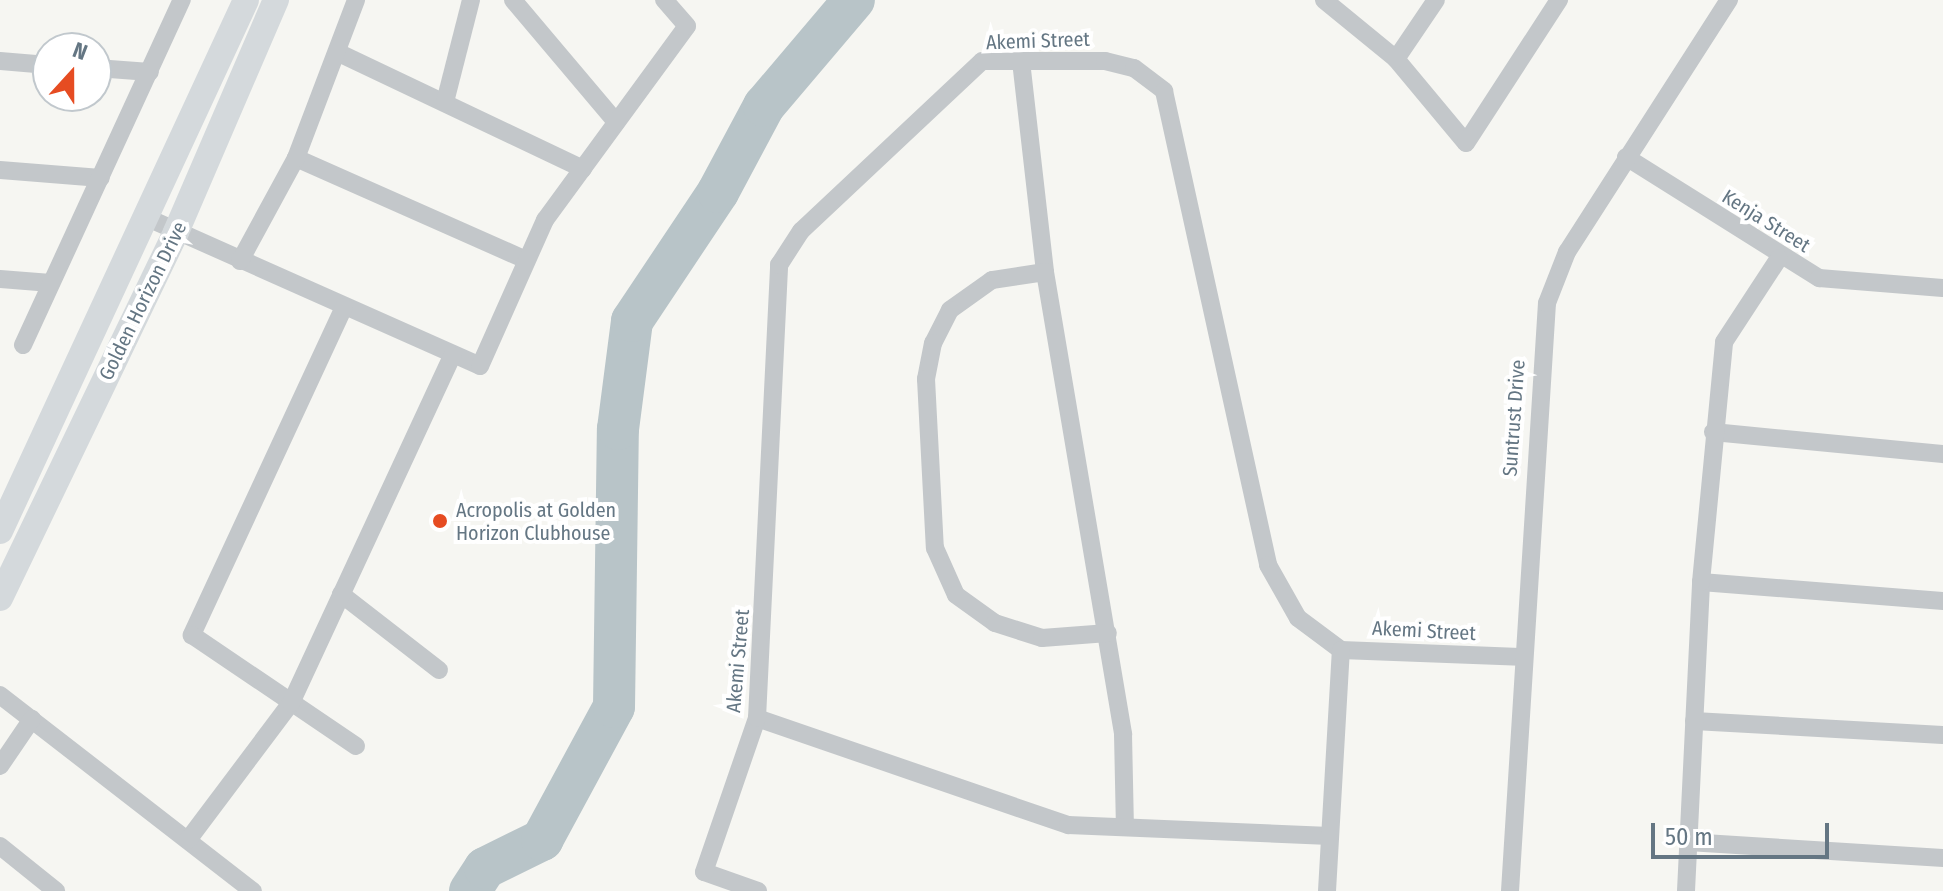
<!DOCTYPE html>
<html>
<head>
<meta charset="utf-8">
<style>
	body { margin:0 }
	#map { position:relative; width:1943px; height:891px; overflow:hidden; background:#f6f6f2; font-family:"Fira Sans Condensed",sans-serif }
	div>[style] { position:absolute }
	.river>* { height:42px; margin:-21px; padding:0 21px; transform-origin:21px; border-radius:21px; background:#b8c4c8 }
	.street>* { height:18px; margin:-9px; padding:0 9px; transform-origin:9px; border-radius:9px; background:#c3c7ca }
	.secondary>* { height:26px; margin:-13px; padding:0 13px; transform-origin:13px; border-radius:13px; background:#d4d9dc }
	.dots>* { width:22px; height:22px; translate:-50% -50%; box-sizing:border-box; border:4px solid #fff; border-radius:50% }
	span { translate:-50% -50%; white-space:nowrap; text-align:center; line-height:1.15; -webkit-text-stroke:8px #fff; paint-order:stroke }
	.street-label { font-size:20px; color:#647683 }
	.poi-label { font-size:20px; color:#647683 }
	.left { translate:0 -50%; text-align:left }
	.north { position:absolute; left:32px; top:32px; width:80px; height:80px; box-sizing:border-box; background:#fff; border:2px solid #c1c8cd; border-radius:50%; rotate:21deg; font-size:22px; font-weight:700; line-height:32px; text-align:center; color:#647683 }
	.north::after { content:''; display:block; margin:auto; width:28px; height:36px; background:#e64c22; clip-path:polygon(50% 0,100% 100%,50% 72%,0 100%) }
	.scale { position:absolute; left:1651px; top:823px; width:178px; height:36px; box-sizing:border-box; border:4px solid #647683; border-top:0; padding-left:10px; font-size:24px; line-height:28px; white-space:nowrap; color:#647683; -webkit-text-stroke:6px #fff; paint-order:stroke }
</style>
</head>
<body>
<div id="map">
	<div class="river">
		<div style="left:470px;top:891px;width:27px;rotate:-57deg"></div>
		<div style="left:485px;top:868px;width:64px;rotate:-26.2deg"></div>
		<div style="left:542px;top:840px;width:151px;rotate:-61.6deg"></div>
		<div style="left:614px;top:707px;width:278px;rotate:-89.2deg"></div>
		<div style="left:618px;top:429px;width:109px;rotate:-82.6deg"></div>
		<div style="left:632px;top:321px;width:155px;rotate:-56.3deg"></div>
		<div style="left:718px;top:192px;width:98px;rotate:-61.9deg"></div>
		<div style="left:764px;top:106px;width:139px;rotate:-49.7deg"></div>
	</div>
	<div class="street">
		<div style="left:513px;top:0;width:160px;rotate:49.8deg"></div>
		<div style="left:1324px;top:0;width:93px;rotate:39.3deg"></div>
		<div style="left:1396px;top:59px;width:109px;rotate:50.2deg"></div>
		<div style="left:1466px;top:143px;width:171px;rotate:-57deg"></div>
		<div style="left:339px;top:53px;width:270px;rotate:25.4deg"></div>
		<div style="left:1396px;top:59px;width:71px;rotate:-55.9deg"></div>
		<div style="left:0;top:61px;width:48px;rotate:4.8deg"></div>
		<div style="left:1021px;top:61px;width:212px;rotate:83.5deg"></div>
		<div style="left:1045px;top:272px;width:469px;rotate:80.4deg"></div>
		<div style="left:1123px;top:734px;width:93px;rotate:88.8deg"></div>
		<div style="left:96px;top:68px;width:54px;rotate:4.2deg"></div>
		<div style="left:445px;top:102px;width:105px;rotate:-75.7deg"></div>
		<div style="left:1626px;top:157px;width:228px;rotate:32.1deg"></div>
		<div style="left:1819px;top:278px;width:124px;rotate:4.6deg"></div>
		<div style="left:296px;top:158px;width:249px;rotate:23.9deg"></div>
		<div style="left:0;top:170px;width:101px;rotate:4.5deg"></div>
		<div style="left:150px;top:219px;width:361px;rotate:24deg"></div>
		<div style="left:480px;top:366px;width:160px;rotate:-66deg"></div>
		<div style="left:545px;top:220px;width:240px;rotate:-53.8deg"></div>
		<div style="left:687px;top:26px;width:35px;rotate:-131deg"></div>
		<div style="left:240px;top:261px;width:117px;rotate:-61.5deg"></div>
		<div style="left:296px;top:158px;width:169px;rotate:-69.2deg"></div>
		<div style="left:1045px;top:272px;width:54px;rotate:171.4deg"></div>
		<div style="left:992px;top:280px;width:52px;rotate:144.5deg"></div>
		<div style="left:950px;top:310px;width:37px;rotate:117deg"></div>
		<div style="left:933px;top:343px;width:37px;rotate:101deg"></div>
		<div style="left:926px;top:379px;width:169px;rotate:87deg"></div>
		<div style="left:935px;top:548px;width:51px;rotate:65.9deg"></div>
		<div style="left:956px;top:595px;width:48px;rotate:35.7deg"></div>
		<div style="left:995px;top:623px;width:49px;rotate:17.7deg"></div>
		<div style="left:1042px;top:638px;width:66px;rotate:-4.3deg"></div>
		<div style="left:0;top:279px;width:51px;rotate:4.5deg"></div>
		<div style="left:344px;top:307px;width:362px;rotate:114.9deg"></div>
		<div style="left:192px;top:635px;width:198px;rotate:34.1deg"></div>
		<div style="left:23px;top:345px;width:380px;rotate:-65.3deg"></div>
		<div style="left:1713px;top:432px;width:231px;rotate:5.5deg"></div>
		<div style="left:1701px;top:582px;width:243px;rotate:4.5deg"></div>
		<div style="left:341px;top:594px;width:124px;rotate:37.8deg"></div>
		<div style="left:0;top:695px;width:320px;rotate:37.8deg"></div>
		<div style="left:757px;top:718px;width:329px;rotate:19deg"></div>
		<div style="left:1068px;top:825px;width:262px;rotate:2.4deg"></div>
		<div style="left:1694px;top:721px;width:249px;rotate:3.2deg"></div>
		<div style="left:0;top:766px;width:57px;rotate:-55.8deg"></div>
		<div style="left:188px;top:840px;width:171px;rotate:-53.1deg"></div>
		<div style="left:291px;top:703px;width:383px;rotate:-65.1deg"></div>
		<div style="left:1688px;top:842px;width:256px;rotate:3.6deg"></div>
		<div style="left:0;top:846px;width:72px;rotate:38.8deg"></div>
		<div style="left:758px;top:891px;width:57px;rotate:-160.6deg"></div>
		<div style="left:704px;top:872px;width:163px;rotate:-71deg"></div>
		<div style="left:757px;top:718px;width:454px;rotate:-87.2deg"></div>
		<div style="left:779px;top:265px;width:40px;rotate:-57.1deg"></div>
		<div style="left:801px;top:231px;width:248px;rotate:-43.2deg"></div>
		<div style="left:982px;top:61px;width:123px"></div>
		<div style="left:1105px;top:61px;width:30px;rotate:14deg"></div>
		<div style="left:1134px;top:68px;width:38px;rotate:37deg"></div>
		<div style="left:1164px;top:91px;width:485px;rotate:77.6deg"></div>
		<div style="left:1268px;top:565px;width:61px;rotate:60.5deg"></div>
		<div style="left:1298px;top:618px;width:54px;rotate:36.7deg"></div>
		<div style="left:1341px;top:650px;width:179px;rotate:2.2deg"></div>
		<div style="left:1327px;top:891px;width:241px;rotate:-86.7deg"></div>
		<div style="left:1510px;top:891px;width:589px;rotate:-86.4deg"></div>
		<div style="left:1547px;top:303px;width:55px;rotate:-68.6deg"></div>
		<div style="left:1567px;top:252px;width:300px;rotate:-57.3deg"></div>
		<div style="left:1686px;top:891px;width:309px;rotate:-87.2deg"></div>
		<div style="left:1701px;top:582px;width:241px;rotate:-84.5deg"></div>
		<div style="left:1724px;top:342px;width:100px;rotate:-56.8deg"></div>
	</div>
	<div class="secondary">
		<div style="left:0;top:531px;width:585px;rotate:-65.14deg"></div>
		<div style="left:0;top:598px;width:406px;rotate:-64.3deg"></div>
		<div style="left:176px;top:232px;width:253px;rotate:-66.7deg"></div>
	</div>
	<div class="dots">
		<div style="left:440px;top:521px;background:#e64c22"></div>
	</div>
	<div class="street-label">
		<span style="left:1038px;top:41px;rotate:-2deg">Akemi Street</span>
		<span style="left:1766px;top:221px;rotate:32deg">Kenja Street</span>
		<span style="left:143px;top:301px;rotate:-64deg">Golden Horizon Drive</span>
		<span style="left:1514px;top:418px;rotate:-86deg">Suntrust Drive</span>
		<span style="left:1424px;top:631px;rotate:3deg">Akemi Street</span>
		<span style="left:738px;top:661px;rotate:-85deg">Akemi Street</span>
	</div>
	<div class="poi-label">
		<span class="left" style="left:456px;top:522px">Acropolis at Golden<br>Horizon Clubhouse</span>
	</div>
	<div class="north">N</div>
	<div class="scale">50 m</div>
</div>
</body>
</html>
